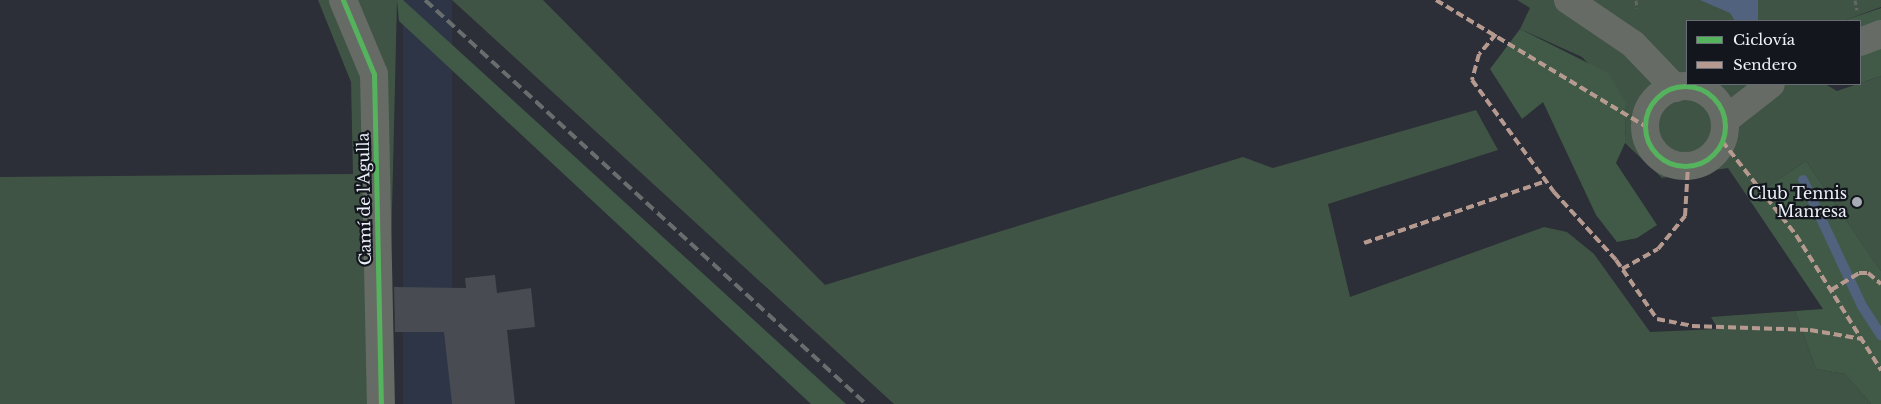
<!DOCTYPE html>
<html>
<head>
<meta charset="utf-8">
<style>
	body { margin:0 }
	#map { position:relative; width:1881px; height:404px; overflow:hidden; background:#2c2f37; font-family:"Libre Baskerville",serif }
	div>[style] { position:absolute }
	.built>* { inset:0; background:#2d3547; transform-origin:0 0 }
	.green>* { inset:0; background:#405445 }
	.forest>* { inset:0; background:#415a47 }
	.water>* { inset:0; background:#51627e }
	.stream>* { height:10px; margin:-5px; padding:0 5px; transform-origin:5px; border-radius:5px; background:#51627e }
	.building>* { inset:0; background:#484b52 }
	.path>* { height:3px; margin-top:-1.5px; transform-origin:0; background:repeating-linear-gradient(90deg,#626665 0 5px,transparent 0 7.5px) }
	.street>* { height:28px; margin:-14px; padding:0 14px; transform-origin:14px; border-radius:14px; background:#666c65 }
	.street>.ring { margin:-14px; padding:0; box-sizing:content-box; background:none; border:28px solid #666c65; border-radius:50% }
	.rail>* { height:4px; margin-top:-2px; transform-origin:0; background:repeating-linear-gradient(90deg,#686d6d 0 10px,transparent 0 15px) }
	.quiet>* { height:4px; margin-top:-2px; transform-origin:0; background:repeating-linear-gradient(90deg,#b69a8f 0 8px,transparent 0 12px) }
	.cycleway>* { height:5px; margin:-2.5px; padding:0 2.5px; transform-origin:2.5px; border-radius:2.5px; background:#56b35d }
	.cycleway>.ring { margin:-2.5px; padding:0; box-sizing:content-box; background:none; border:5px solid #56b35d; border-radius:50% }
	.dots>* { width:14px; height:14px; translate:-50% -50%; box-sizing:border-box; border:2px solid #13161d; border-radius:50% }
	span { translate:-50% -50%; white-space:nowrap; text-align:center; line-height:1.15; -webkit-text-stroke:4.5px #13161d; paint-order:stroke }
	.poi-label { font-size:16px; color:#ebf0f9 }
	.right { translate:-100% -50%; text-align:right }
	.street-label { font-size:16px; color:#ebf0f9 }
	.legend { position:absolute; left:1686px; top:20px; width:175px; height:65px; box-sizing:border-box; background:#13161d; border:1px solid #696d75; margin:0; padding:6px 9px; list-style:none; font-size:15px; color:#ebf0f9 }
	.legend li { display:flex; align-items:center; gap:10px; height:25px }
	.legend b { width:25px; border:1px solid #696d75 }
</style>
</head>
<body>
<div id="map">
	<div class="built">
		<div style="left:403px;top:0;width:49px;height:600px"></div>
	</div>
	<div class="green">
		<div style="clip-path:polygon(318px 0,397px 0,389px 336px,393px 404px,0 404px,0 177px,353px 174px,351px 82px)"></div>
		<div style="clip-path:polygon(452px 0,543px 0,825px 285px,1243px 157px,1273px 168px,1476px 110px,1498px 150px,1328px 204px,1350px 297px,1544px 227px,1567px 232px,1594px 254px,1650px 332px,1718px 329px,1711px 317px,1795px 311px,1816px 369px,1845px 374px,1871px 404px,894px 404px)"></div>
		<div style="clip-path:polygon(1517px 0,1881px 0,1881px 7px,1843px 21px,1687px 21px,1687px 84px,1825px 84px,1837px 91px,1881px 76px,1881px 271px,1806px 161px,1749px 199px,1728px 168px,1662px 178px,1625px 143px,1626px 103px,1582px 57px,1520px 29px,1530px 8px)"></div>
	</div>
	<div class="forest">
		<div style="clip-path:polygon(397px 0,403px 0,846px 404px,811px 404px,399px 21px)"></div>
		<div style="clip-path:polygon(1881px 8px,1881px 76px,1860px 83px,1860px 21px,1843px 21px)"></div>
		<div style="clip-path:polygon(1520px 29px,1608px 73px,1626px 103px,1625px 143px,1616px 163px,1657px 225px,1637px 238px,1617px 242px,1596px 215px,1543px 102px,1522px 119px,1490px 69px)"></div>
		<div style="clip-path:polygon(1806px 161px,1881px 271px,1881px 404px,1871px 404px,1845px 374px,1816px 369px,1795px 311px,1823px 309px,1749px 199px)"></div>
	</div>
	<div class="water">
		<div style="clip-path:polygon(1700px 0,1758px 0,1758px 21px,1735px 21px,1730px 13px)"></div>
	</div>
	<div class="stream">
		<div style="left:1803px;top:180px;width:139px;rotate:64.9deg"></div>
		<div style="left:1862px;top:306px;width:35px;rotate:57deg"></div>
	</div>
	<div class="building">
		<div style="clip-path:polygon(495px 275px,497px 293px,531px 288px,535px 327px,507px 330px,515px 404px,452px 404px,444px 332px,395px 332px,394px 287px,466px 288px,465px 278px)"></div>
	</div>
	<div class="path">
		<div style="left:1636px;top:0;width:8px;rotate:83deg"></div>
		<div style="left:1855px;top:0;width:10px;rotate:79deg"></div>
	</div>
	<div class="street">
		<div style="left:343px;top:0;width:80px;rotate:67.3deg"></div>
		<div style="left:374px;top:74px;width:330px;rotate:88.8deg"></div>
		<div style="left:1568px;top:0;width:78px;rotate:34.1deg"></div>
		<div style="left:1633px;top:44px;width:61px;rotate:46.3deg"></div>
		<div style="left:1860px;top:42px;width:22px;rotate:-21deg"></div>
		<div class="ring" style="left:1645px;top:86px;width:52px;height:52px"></div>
		<div style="left:1725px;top:120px;width:58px;rotate:-38deg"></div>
	</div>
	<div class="rail">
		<div style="left:425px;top:0;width:598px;rotate:42.49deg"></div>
	</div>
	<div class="quiet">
		<div style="left:1436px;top:0;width:244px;rotate:31.1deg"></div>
		<div style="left:1496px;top:34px;width:26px;rotate:130deg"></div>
		<div style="left:1479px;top:54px;width:27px;rotate:105deg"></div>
		<div style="left:1472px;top:80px;width:139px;rotate:53.8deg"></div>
		<div style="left:1554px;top:192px;width:92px;rotate:47.6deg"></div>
		<div style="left:1616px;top:260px;width:72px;rotate:55.2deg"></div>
		<div style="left:1657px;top:319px;width:36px;rotate:11deg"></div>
		<div style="left:1692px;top:326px;width:118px;rotate:1.9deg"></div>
		<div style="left:1810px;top:330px;width:53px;rotate:9.8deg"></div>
		<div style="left:1722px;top:141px;width:120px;rotate:51.8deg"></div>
		<div style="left:1796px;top:235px;width:160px;rotate:57.8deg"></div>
		<div style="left:1364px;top:243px;width:192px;rotate:-18.8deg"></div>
		<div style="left:1622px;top:269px;width:41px;rotate:-29.1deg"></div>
		<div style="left:1658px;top:249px;width:43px;rotate:-50.7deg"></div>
		<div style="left:1685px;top:216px;width:50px;rotate:-86.6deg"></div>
		<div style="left:1831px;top:290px;width:33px;rotate:-31deg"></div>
		<div style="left:1859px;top:273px;width:9px"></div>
		<div style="left:1868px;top:273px;width:17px;rotate:40deg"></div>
	</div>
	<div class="cycleway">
		<div style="left:343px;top:0;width:80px;rotate:67.3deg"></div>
		<div style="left:374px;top:74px;width:330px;rotate:88.8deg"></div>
		<div class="ring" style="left:1645px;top:86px;width:75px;height:75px"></div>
	</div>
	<div class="dots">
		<div style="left:1857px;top:202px;background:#a8acb5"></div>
	</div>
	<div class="poi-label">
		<span class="right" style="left:1847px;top:202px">Club Tennis<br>Manresa</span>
	</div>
	<div class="street-label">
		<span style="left:364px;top:199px;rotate:-91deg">Camí de l'Agulla</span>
	</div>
	<ul class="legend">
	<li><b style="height:6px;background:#56b35d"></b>Ciclovía</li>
	<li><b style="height:6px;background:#b69a8f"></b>Sendero</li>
	</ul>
</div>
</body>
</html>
